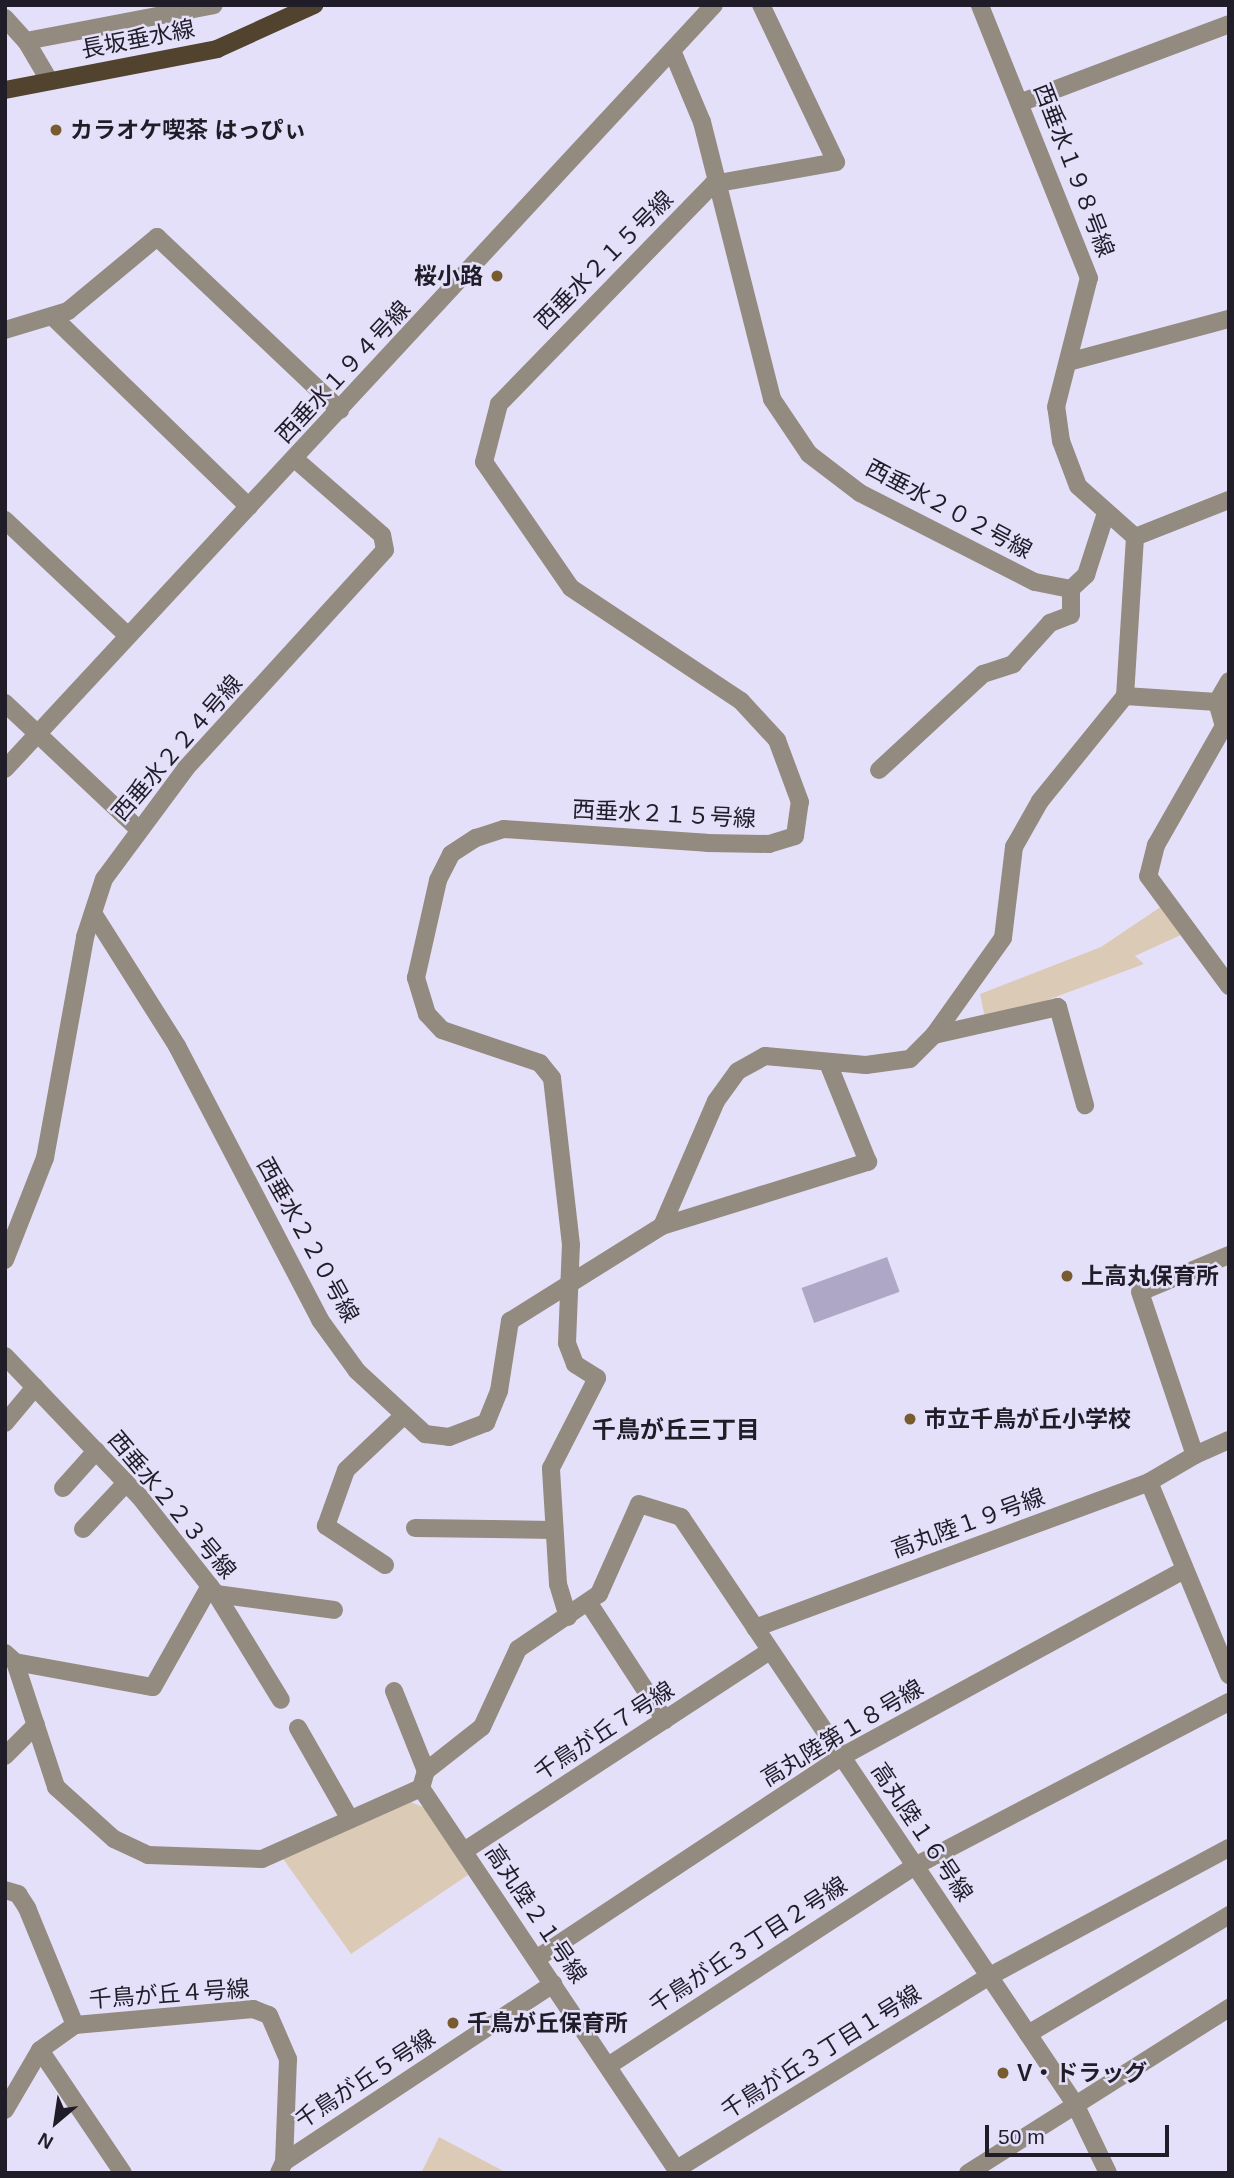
<!DOCTYPE html>
<html>
<head>
<meta charset="utf-8">
<style>
	body { margin:0 }
	#map { position:relative; width:1234px; height:2178px; overflow:hidden; background:#e5e0fa; font-family:Helvetica,"Noto Sans JP",sans-serif }
	div>[style] { position:absolute }
	.green>* { inset:0; background:#dbcbb6 }
	.water>* { inset:0; background:#aea7c6; transform-origin:0 0 }
	.minor>* { height:18px; margin:-9px; padding:0 9px; transform-origin:9px; border-radius:9px; background:#938b7f }
	.major>* { height:18px; margin:-9px; padding:0 9px; transform-origin:9px; border-radius:9px; background:#52432e }
	.dots>* { width:19px; height:19px; translate:-50% -50%; box-sizing:border-box; border:4px solid #e5e0fa; border-radius:50% }
	span { translate:-50% -50%; white-space:nowrap; text-align:center; line-height:1.15; -webkit-text-stroke:5px #e5e0fa; paint-order:stroke }
	.street-label { font-size:23px; color:#201d29 }
	.poi-label { font-size:23px; color:#201d29; font-weight:700 }
	.left { translate:0 -50%; text-align:left }
	.right { translate:-100% -50%; text-align:right }
	.neighbourhood-label { font-size:24px; color:#201d29; font-weight:700 }
	.frame { position:absolute; inset:0; border:7px solid #201d29; pointer-events:none }
	.north { position:absolute; left:21px; top:2087px; width:70px; height:70px; -webkit-text-stroke:5px #e5e0fa; paint-order:stroke; rotate:209deg; font-size:19px; font-weight:700; line-height:28px; text-align:center; color:#201d29 }
	.north::after { content:''; display:block; margin:auto; width:24px; height:32px; background:#201d29; clip-path:polygon(50% 0,100% 100%,50% 72%,0 100%) }
	.scale { position:absolute; left:985px; top:2125px; width:184px; height:32px; box-sizing:border-box; border:4px solid #201d29; border-top:0; padding-left:9px; font-size:21px; line-height:24px; white-space:nowrap; color:#201d29; -webkit-text-stroke:5px #e5e0fa; paint-order:stroke }
</style>
</head>
<body>
<div id="map">
	<div class="green">
		<div style="clip-path:polygon(1162px 906px,1183px 934px,1135px 956px,1144px 964px,986px 1023px,980px 994px,1101px 947px)"></div>
		<div style="clip-path:polygon(411px 1802px,425px 1808px,468px 1875px,351px 1954px,281px 1856px)"></div>
		<div style="clip-path:polygon(439px 2137px,507px 2173px,421px 2173px)"></div>
	</div>
	<div class="water">
		<div style="left:887px;top:1257px;width:37px;height:91px;rotate:70deg"></div>
	</div>
	<div class="minor">
		<div style="left:5px;top:18px;width:31px;rotate:48deg"></div>
		<div style="left:26px;top:41px;width:191px;rotate:-10.8deg"></div>
		<div style="left:26px;top:41px;width:45px;rotate:59.5deg"></div>
		<div style="left:673px;top:53px;width:75px;rotate:67.2deg"></div>
		<div style="left:702px;top:122px;width:286px;rotate:75.8deg"></div>
		<div style="left:772px;top:399px;width:66px;rotate:56.1deg"></div>
		<div style="left:809px;top:454px;width:64px;rotate:37.4deg"></div>
		<div style="left:860px;top:493px;width:196px;rotate:27deg"></div>
		<div style="left:1035px;top:582px;width:37px;rotate:11deg"></div>
		<div style="left:1071px;top:589px;width:21px;rotate:-43deg"></div>
		<div style="left:1086px;top:575px;width:62px;rotate:-72.1deg"></div>
		<div style="left:1022px;top:102px;width:221px;rotate:-20.6deg"></div>
		<div style="left:713px;top:184px;width:125px;rotate:-10.1deg"></div>
		<div style="left:836px;top:162px;width:174px;rotate:-115.5deg"></div>
		<div style="left:52px;top:316px;width:274px;rotate:44.1deg"></div>
		<div style="left:5px;top:330px;width:66px;rotate:-16.8deg"></div>
		<div style="left:68px;top:311px;width:116px;rotate:-39.7deg"></div>
		<div style="left:157px;top:237px;width:252px;rotate:43.4deg"></div>
		<div style="left:1068px;top:362px;width:167px;rotate:-15deg"></div>
		<div style="left:5px;top:520px;width:166px;rotate:43.3deg"></div>
		<div style="left:1135px;top:537px;width:101px;rotate:-21.5deg"></div>
		<div style="left:1125px;top:696px;width:92px;rotate:3.7deg"></div>
		<div style="left:1217px;top:702px;width:24px;rotate:-60deg"></div>
		<div style="left:1217px;top:702px;width:25px;rotate:74deg"></div>
		<div style="left:1224px;top:726px;width:137px;rotate:119.7deg"></div>
		<div style="left:1156px;top:845px;width:32px;rotate:104deg"></div>
		<div style="left:1148px;top:876px;width:137px;rotate:53.6deg"></div>
		<div style="left:5px;top:703px;width:182px;rotate:43.4deg"></div>
		<div style="left:5px;top:769px;width:1042px;rotate:-47.14deg"></div>
		<div style="left:879px;top:770px;width:142px;rotate:-42.7deg"></div>
		<div style="left:983px;top:674px;width:32px;rotate:-18deg"></div>
		<div style="left:1013px;top:664px;width:55px;rotate:-47.9deg"></div>
		<div style="left:1050px;top:623px;width:22px;rotate:-21deg"></div>
		<div style="left:1071px;top:615px;width:26px;rotate:-90deg"></div>
		<div style="left:93px;top:913px;width:157px;rotate:57.7deg"></div>
		<div style="left:177px;top:1046px;width:309px;rotate:62.4deg"></div>
		<div style="left:320px;top:1320px;width:63px;rotate:54deg"></div>
		<div style="left:357px;top:1371px;width:93px;rotate:42.8deg"></div>
		<div style="left:425px;top:1434px;width:24px;rotate:7deg"></div>
		<div style="left:449px;top:1437px;width:40px;rotate:-21deg"></div>
		<div style="left:486px;top:1423px;width:35px;rotate:-68deg"></div>
		<div style="left:499px;top:1391px;width:71px;rotate:-81.1deg"></div>
		<div style="left:510px;top:1321px;width:179px;rotate:-32deg"></div>
		<div style="left:662px;top:1226px;width:136px;rotate:-66.6deg"></div>
		<div style="left:716px;top:1101px;width:37px;rotate:-54deg"></div>
		<div style="left:738px;top:1071px;width:31px;rotate:-29deg"></div>
		<div style="left:765px;top:1056px;width:101px;rotate:5.1deg"></div>
		<div style="left:866px;top:1065px;width:44px;rotate:-7.8deg"></div>
		<div style="left:910px;top:1059px;width:34px;rotate:-45deg"></div>
		<div style="left:934px;top:1035px;width:119px;rotate:-54.6deg"></div>
		<div style="left:1003px;top:938px;width:92px;rotate:-83.1deg"></div>
		<div style="left:1014px;top:847px;width:53px;rotate:-60.5deg"></div>
		<div style="left:1040px;top:801px;width:135px;rotate:-51deg"></div>
		<div style="left:1125px;top:696px;width:159px;rotate:-86.4deg"></div>
		<div style="left:1135px;top:537px;width:76px;rotate:-138.2deg"></div>
		<div style="left:1078px;top:486px;width:48px;rotate:-110.7deg"></div>
		<div style="left:1061px;top:441px;width:34px;rotate:-98deg"></div>
		<div style="left:1056px;top:407px;width:133px;rotate:-75.7deg"></div>
		<div style="left:1089px;top:278px;width:294px;rotate:-111.8deg"></div>
		<div style="left:934px;top:1035px;width:127px;rotate:-12.7deg"></div>
		<div style="left:1058px;top:1007px;width:102px;rotate:74.6deg"></div>
		<div style="left:662px;top:1226px;width:216px;rotate:-17.3deg"></div>
		<div style="left:868px;top:1162px;width:107px;rotate:-112deg"></div>
		<div style="left:1229px;top:1255px;width:96px;rotate:157.4deg"></div>
		<div style="left:1140px;top:1292px;width:172px;rotate:71.4deg"></div>
		<div style="left:1195px;top:1455px;width:37px;rotate:-24deg"></div>
		<div style="left:5px;top:1260px;width:110px;rotate:-68.6deg"></div>
		<div style="left:45px;top:1158px;width:225px;rotate:-79.7deg"></div>
		<div style="left:85px;top:937px;width:61px;rotate:-71.9deg"></div>
		<div style="left:104px;top:879px;width:138px;rotate:-53.5deg"></div>
		<div style="left:186px;top:768px;width:295px;rotate:-47.6deg"></div>
		<div style="left:385px;top:550px;width:15px;rotate:-101deg"></div>
		<div style="left:382px;top:535px;width:116px;rotate:-138.9deg"></div>
		<div style="left:5px;top:1356px;width:194px;rotate:46.3deg"></div>
		<div style="left:139px;top:1496px;width:125px;rotate:51.8deg"></div>
		<div style="left:216px;top:1594px;width:124px;rotate:58.5deg"></div>
		<div style="left:5px;top:1423px;width:47px;rotate:-50.2deg"></div>
		<div style="left:1149px;top:1482px;width:209px;rotate:67.5deg"></div>
		<div style="left:63px;top:1488px;width:50px;rotate:-48.3deg"></div>
		<div style="left:415px;top:1528px;width:139px;rotate:0.8deg"></div>
		<div style="left:83px;top:1529px;width:63px;rotate:-46.9deg"></div>
		<div style="left:385px;top:1565px;width:71px;rotate:-146.5deg"></div>
		<div style="left:326px;top:1526px;width:59px;rotate:-70.3deg"></div>
		<div style="left:346px;top:1470px;width:77px;rotate:-43.4deg"></div>
		<div style="left:216px;top:1594px;width:119px;rotate:7.7deg"></div>
		<div style="left:588px;top:1602px;width:141px;rotate:56.9deg"></div>
		<div style="left:568px;top:1617px;width:34px;rotate:-107deg"></div>
		<div style="left:558px;top:1584px;width:116px;rotate:-93.5deg"></div>
		<div style="left:551px;top:1468px;width:101px;rotate:-62.9deg"></div>
		<div style="left:597px;top:1378px;width:26px;rotate:-148deg"></div>
		<div style="left:575px;top:1364px;width:22px;rotate:-111deg"></div>
		<div style="left:567px;top:1343px;width:98px;rotate:-87.7deg"></div>
		<div style="left:571px;top:1245px;width:168px;rotate:-96.5deg"></div>
		<div style="left:552px;top:1078px;width:19px;rotate:-129deg"></div>
		<div style="left:540px;top:1063px;width:103px;rotate:-161.4deg"></div>
		<div style="left:442px;top:1030px;width:22px;rotate:-133deg"></div>
		<div style="left:427px;top:1014px;width:38px;rotate:-107deg"></div>
		<div style="left:416px;top:978px;width:100px;rotate:-77.3deg"></div>
		<div style="left:438px;top:880px;width:29px;rotate:-63deg"></div>
		<div style="left:451px;top:854px;width:30px;rotate:-33deg"></div>
		<div style="left:476px;top:838px;width:29px;rotate:-18deg"></div>
		<div style="left:504px;top:829px;width:203px;rotate:3.9deg"></div>
		<div style="left:707px;top:843px;width:62px;rotate:0.9deg"></div>
		<div style="left:769px;top:844px;width:27px;rotate:-17deg"></div>
		<div style="left:795px;top:836px;width:34px;rotate:-82deg"></div>
		<div style="left:800px;top:802px;width:66px;rotate:-110.4deg"></div>
		<div style="left:777px;top:740px;width:53px;rotate:-132.7deg"></div>
		<div style="left:741px;top:701px;width:204px;rotate:-146.4deg"></div>
		<div style="left:571px;top:588px;width:153px;rotate:-124.6deg"></div>
		<div style="left:484px;top:462px;width:60px;rotate:-75.5deg"></div>
		<div style="left:499px;top:404px;width:307px;rotate:-45.8deg"></div>
		<div style="left:755px;top:1628px;width:420px;rotate:-20.3deg"></div>
		<div style="left:1149px;top:1482px;width:53px;rotate:-30.4deg"></div>
		<div style="left:5px;top:1653px;width:13px;rotate:42deg"></div>
		<div style="left:15px;top:1662px;width:132px;rotate:71.8deg"></div>
		<div style="left:56px;top:1787px;width:78px;rotate:41.9deg"></div>
		<div style="left:114px;top:1839px;width:38px;rotate:25deg"></div>
		<div style="left:148px;top:1855px;width:114px;rotate:2deg"></div>
		<div style="left:262px;top:1859px;width:174px;rotate:-24.1deg"></div>
		<div style="left:15px;top:1662px;width:140px;rotate:10.3deg"></div>
		<div style="left:153px;top:1687px;width:116px;rotate:-60.6deg"></div>
		<div style="left:394px;top:1691px;width:86px;rotate:68.2deg"></div>
		<div style="left:298px;top:1728px;width:105px;rotate:60.3deg"></div>
		<div style="left:5px;top:1756px;width:44px;rotate:-45deg"></div>
		<div style="left:421px;top:1788px;width:18px;rotate:-74deg"></div>
		<div style="left:426px;top:1771px;width:71px;rotate:-38.2deg"></div>
		<div style="left:482px;top:1727px;width:86px;rotate:-65.2deg"></div>
		<div style="left:518px;top:1649px;width:98px;rotate:-34.2deg"></div>
		<div style="left:599px;top:1594px;width:98px;rotate:-66deg"></div>
		<div style="left:639px;top:1504px;width:44px;rotate:17.2deg"></div>
		<div style="left:681px;top:1517px;width:707px;rotate:56.13deg"></div>
		<div style="left:1075px;top:2104px;width:76px;rotate:64.4deg"></div>
		<div style="left:421px;top:1788px;width:463px;rotate:56.2deg"></div>
		<div style="left:464px;top:1851px;width:366px;rotate:-33.2deg"></div>
		<div style="left:5px;top:1890px;width:14px;rotate:17deg"></div>
		<div style="left:18px;top:1894px;width:17px;rotate:57deg"></div>
		<div style="left:27px;top:1908px;width:126px;rotate:67.7deg"></div>
		<div style="left:536px;top:1959px;width:366px;rotate:-33.5deg"></div>
		<div style="left:841px;top:1757px;width:391px;rotate:-28.6deg"></div>
		<div style="left:1028px;top:2034px;width:234px;rotate:-30.6deg"></div>
		<div style="left:40px;top:2050px;width:148px;rotate:56deg"></div>
		<div style="left:608px;top:2066px;width:366px;rotate:-33.1deg"></div>
		<div style="left:915px;top:1866px;width:354px;rotate:-27.6deg"></div>
		<div style="left:5px;top:2110px;width:69px;rotate:-59.7deg"></div>
		<div style="left:40px;top:2050px;width:43px;rotate:-35.5deg"></div>
		<div style="left:75px;top:2025px;width:179px;rotate:-5.1deg"></div>
		<div style="left:253px;top:2009px;width:17px;rotate:21deg"></div>
		<div style="left:269px;top:2015px;width:48px;rotate:66.6deg"></div>
		<div style="left:288px;top:2059px;width:103px;rotate:92.2deg"></div>
		<div style="left:677px;top:2169px;width:368px;rotate:-31.7deg"></div>
		<div style="left:990px;top:1976px;width:271px;rotate:-28.2deg"></div>
		<div style="left:279px;top:2173px;width:12px;rotate:-66deg"></div>
		<div style="left:284px;top:2162px;width:323px;rotate:-33.5deg"></div>
		<div style="left:968px;top:2173px;width:309px;rotate:-32.3deg"></div>
	</div>
	<div class="major">
		<div style="left:5px;top:90px;width:216px;rotate:-10.9deg"></div>
		<div style="left:217px;top:49px;width:107px;rotate:-24.4deg"></div>
	</div>
	<div class="dots">
		<div style="left:56px;top:130px;background:#785b2f"></div>
		<div style="left:497px;top:276px;background:#785b2f"></div>
		<div style="left:1067px;top:1276px;background:#785b2f"></div>
		<div style="left:910px;top:1419px;background:#785b2f"></div>
		<div style="left:453px;top:2023px;background:#785b2f"></div>
		<div style="left:1003px;top:2073px;background:#785b2f"></div>
	</div>
	<div class="street-label">
		<span style="left:138px;top:39px;rotate:-11deg">長坂垂水線</span>
		<span style="left:1074px;top:170px;rotate:69deg">西垂水１９８号線</span>
		<span style="left:604px;top:260px;rotate:-45deg">西垂水２１５号線</span>
		<span style="left:343px;top:372px;rotate:-47deg">西垂水１９４号線</span>
		<span style="left:949px;top:509px;rotate:28deg">西垂水２０２号線</span>
		<span style="left:177px;top:748px;rotate:-49deg">西垂水２２４号線</span>
		<span style="left:664px;top:814px;rotate:3deg">西垂水２１５号線</span>
		<span style="left:308px;top:1240px;rotate:61deg">西垂水２２０号線</span>
		<span style="left:172px;top:1505px;rotate:50deg">西垂水２２３号線</span>
		<span style="left:968px;top:1523px;rotate:-20deg">高丸陸１９号線</span>
		<span style="left:604px;top:1731px;rotate:-33deg">千鳥が丘７号線</span>
		<span style="left:842px;top:1733px;rotate:-31deg">高丸陸第１８号線</span>
		<span style="left:922px;top:1832px;rotate:56deg">高丸陸１６号線</span>
		<span style="left:536px;top:1914px;rotate:56deg">高丸陸２１号線</span>
		<span style="left:748px;top:1945px;rotate:-33deg">千鳥が丘３丁目２号線</span>
		<span style="left:169px;top:1994px;rotate:-4deg">千鳥が丘４号線</span>
		<span style="left:821px;top:2052px;rotate:-32deg">千鳥が丘３丁目１号線</span>
		<span style="left:365px;top:2079px;rotate:-33deg">千鳥が丘５号線</span>
	</div>
	<div class="poi-label">
		<span class="left" style="left:70px;top:130px">カラオケ喫茶 はっぴぃ</span>
		<span class="right" style="left:483px;top:276px">桜小路</span>
		<span class="left" style="left:1081px;top:1276px">上高丸保育所</span>
		<span class="left" style="left:924px;top:1419px">市立千鳥が丘小学校</span>
		<span class="left" style="left:467px;top:2023px">千鳥が丘保育所</span>
		<span class="left" style="left:1017px;top:2073px">V・ドラッグ</span>
	</div>
	<div class="neighbourhood-label">
		<span style="left:676px;top:1430px">千鳥が丘三丁目</span>
	</div>
	<div class="frame"></div>
	<div class="north">N</div>
	<div class="scale">50 m</div>
</div>
</body>
</html>
